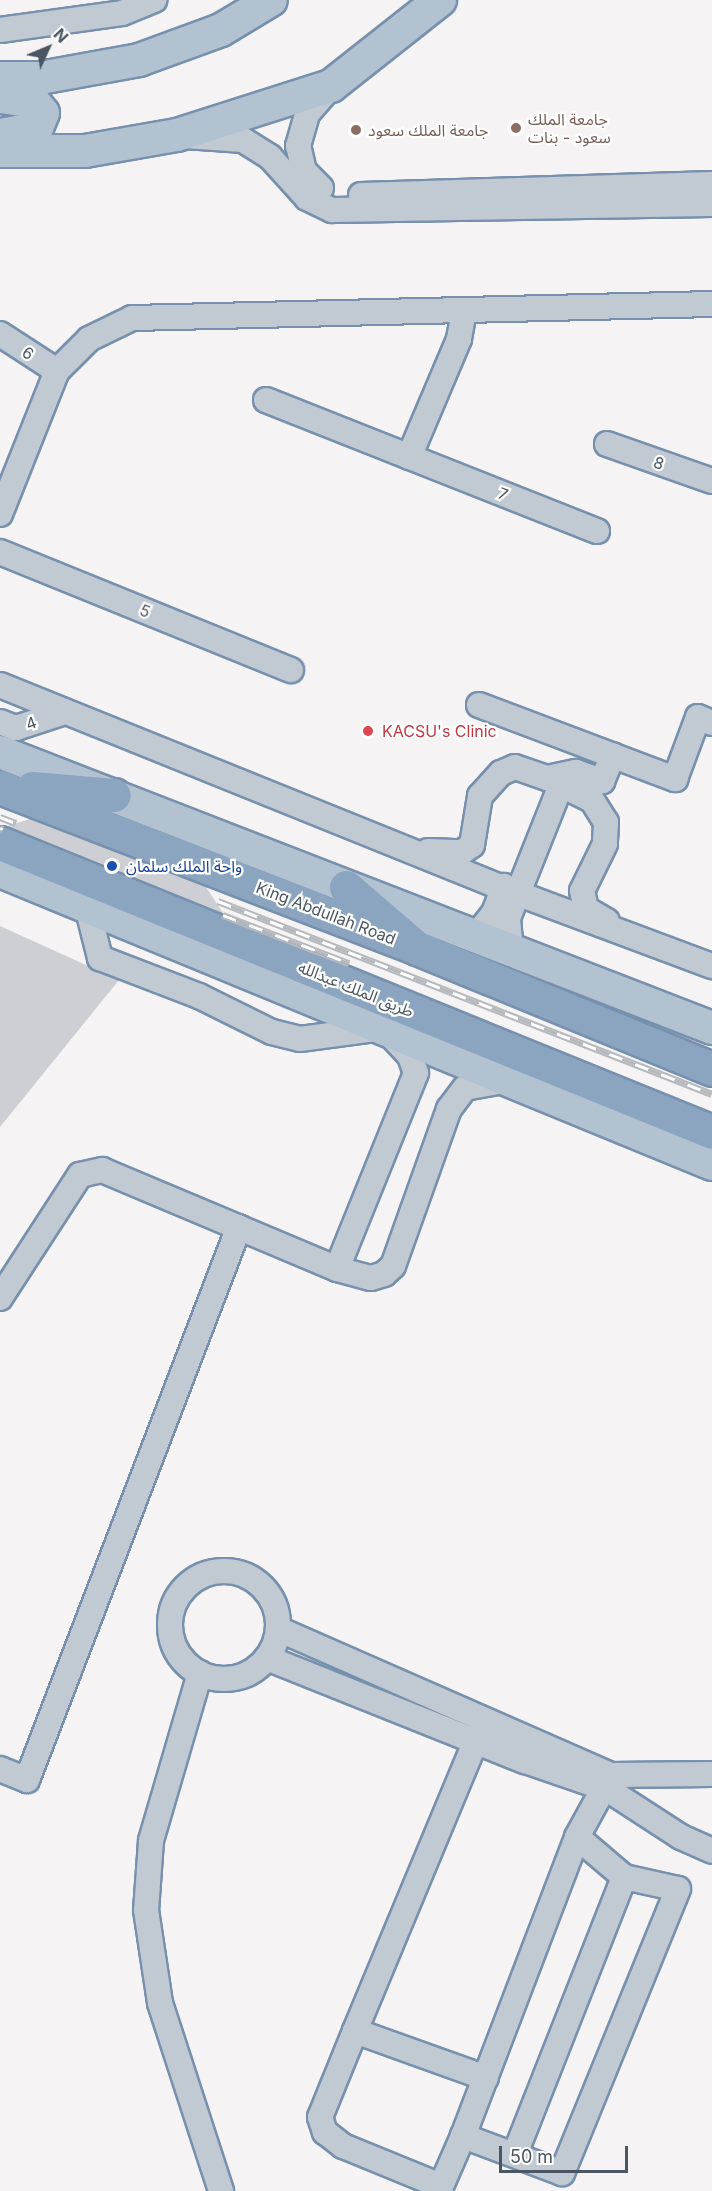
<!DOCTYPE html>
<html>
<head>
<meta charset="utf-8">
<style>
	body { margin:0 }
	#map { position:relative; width:712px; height:2191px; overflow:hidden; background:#f5f3f3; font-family:Inter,"Noto Sans Arabic",sans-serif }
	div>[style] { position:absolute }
	.building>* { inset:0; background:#cdcfd5 }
	.roads { filter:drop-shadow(2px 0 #7690ad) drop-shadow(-2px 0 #7690ad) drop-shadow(0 2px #7690ad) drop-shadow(0 -2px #7690ad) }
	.minor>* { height:24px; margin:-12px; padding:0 12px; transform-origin:12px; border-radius:12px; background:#c1cad2 }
	.minor>.ring { margin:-12px; padding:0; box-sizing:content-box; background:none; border:24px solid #c1cad2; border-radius:50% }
	.major>* { height:32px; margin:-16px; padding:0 16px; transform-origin:16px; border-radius:16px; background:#b3c2d1 }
	.highway>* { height:33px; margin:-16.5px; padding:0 16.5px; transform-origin:16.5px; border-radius:16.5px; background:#8ba5c1 }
	.rail>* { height:7px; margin-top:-3.5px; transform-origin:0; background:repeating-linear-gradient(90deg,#fff 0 14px,#b5b8bd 0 28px); box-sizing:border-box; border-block:2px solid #b5b8bd }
	.dots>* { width:16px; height:16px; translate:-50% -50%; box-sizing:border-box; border:3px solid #fff; border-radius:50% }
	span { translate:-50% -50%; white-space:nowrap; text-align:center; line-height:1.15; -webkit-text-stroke:4.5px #fff; paint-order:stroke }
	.education-label { font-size:16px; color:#785e54 }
	.left { translate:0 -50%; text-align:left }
	.street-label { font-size:16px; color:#4a5661 }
	.health-label { font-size:16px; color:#be3a42 }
	.transit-label { font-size:16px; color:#164399 }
	.north { position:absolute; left:18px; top:18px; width:60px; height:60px; -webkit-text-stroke:4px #fff; paint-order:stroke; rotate:46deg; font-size:16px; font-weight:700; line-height:24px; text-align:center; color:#4a5661 }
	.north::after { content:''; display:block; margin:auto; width:21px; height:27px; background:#4a5661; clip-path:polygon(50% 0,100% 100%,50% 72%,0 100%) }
	.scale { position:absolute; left:499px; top:2146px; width:129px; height:27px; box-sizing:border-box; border:3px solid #4a5661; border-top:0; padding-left:8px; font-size:18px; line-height:21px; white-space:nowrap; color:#4a5661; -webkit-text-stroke:4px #fff; paint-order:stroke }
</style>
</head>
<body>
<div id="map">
	<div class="building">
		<div style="clip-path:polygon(30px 819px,206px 887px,223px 913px,8px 826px)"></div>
		<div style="clip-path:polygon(0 926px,119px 980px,0 1127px)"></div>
	</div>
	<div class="roads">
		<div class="minor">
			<div style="left:0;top:30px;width:123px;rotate:-7.9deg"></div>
			<div style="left:122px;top:13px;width:35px;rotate:-22deg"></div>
			<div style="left:185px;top:136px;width:58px;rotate:3.9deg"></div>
			<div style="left:243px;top:140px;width:32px;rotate:32deg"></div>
			<div style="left:270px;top:157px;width:55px;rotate:47.9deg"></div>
			<div style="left:307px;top:198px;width:28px;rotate:26deg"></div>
			<div style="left:332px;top:210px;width:380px;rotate:-0.9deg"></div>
			<div style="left:321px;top:188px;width:24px;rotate:-135deg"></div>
			<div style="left:304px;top:171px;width:26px;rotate:-103deg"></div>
			<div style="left:298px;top:146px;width:33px;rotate:-74deg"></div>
			<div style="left:307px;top:114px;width:37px;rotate:-49deg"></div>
			<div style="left:361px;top:195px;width:351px;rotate:-1.8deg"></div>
			<div style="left:0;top:334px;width:68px;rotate:33deg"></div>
			<div style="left:266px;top:400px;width:356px;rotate:21.6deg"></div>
			<div style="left:607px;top:444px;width:111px;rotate:19.4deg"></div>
			<div style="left:409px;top:457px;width:128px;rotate:-67deg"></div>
			<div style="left:459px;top:339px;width:28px;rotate:-80deg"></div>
			<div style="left:0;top:514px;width:154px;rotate:-68.3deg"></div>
			<div style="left:57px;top:371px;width:45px;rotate:-45deg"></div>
			<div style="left:89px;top:339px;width:48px;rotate:-26deg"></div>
			<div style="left:132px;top:318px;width:580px;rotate:-1.38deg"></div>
			<div style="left:0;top:552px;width:314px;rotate:22.1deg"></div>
			<div style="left:0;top:685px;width:542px;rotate:21.98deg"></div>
			<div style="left:503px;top:888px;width:223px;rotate:20.5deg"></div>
			<div style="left:479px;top:705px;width:210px;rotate:20.7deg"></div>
			<div style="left:675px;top:779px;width:66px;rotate:-69.6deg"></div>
			<div style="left:698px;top:717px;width:15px;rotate:23deg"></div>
			<div style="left:0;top:722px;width:17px;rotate:21deg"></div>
			<div style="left:16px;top:728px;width:48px;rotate:-18.1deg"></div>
			<div style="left:576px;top:772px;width:28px;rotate:19deg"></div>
			<div style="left:602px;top:781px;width:28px;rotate:-67deg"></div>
			<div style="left:561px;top:785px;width:34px;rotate:26deg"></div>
			<div style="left:592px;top:800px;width:26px;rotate:58deg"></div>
			<div style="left:606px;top:822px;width:22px;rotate:93deg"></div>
			<div style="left:605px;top:844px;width:52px;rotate:116.1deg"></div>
			<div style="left:582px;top:891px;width:18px;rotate:77deg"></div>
			<div style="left:586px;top:909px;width:24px;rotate:30deg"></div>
			<div style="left:428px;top:851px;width:34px;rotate:2deg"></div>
			<div style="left:462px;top:852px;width:12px;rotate:-35deg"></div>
			<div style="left:472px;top:845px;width:50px;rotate:-80.7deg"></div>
			<div style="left:480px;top:796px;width:31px;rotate:-48deg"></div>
			<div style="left:501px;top:773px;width:15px;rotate:-23deg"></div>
			<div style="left:515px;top:767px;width:34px;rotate:19deg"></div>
			<div style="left:547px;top:778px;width:30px;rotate:-12deg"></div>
			<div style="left:576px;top:772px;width:20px;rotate:139deg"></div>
			<div style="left:561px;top:785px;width:143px;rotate:111.7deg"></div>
			<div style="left:508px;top:918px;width:33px;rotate:85deg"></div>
			<div style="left:87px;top:906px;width:54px;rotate:76deg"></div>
			<div style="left:100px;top:958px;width:106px;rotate:21deg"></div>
			<div style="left:199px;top:996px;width:81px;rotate:26.3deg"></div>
			<div style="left:272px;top:1032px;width:29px;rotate:14deg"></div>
			<div style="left:300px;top:1039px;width:85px;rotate:-7.5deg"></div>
			<div style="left:384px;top:1028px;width:38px;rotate:47deg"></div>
			<div style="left:410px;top:1056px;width:18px;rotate:71deg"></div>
			<div style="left:416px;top:1073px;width:211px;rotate:112deg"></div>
			<div style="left:475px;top:937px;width:31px;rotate:-52deg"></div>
			<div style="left:494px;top:913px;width:29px;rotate:-70deg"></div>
			<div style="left:0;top:1298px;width:147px;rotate:-57deg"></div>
			<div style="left:80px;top:1175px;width:23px;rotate:-13deg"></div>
			<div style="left:102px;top:1170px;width:255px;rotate:22.8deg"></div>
			<div style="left:337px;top:1269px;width:35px;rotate:15deg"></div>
			<div style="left:371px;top:1278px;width:14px;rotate:-17deg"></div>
			<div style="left:384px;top:1274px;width:12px;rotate:-42deg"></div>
			<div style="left:393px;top:1266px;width:167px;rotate:-70.4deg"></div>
			<div style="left:449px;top:1109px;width:26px;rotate:-53deg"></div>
			<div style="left:465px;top:1088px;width:45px;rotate:-10.3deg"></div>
			<div class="ring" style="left:170px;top:1571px;width:84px;height:84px"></div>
			<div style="left:278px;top:1629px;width:364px;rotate:23.7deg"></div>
			<div style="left:611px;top:1775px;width:101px;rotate:-0.6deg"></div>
			<div style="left:267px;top:1658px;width:278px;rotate:21.8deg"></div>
			<div style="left:525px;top:1761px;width:87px;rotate:18.9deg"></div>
			<div style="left:607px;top:1789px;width:88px;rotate:33deg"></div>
			<div style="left:681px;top:1837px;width:34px;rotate:24deg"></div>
			<div style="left:200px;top:1673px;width:175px;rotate:106.3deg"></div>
			<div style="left:151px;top:1841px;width:69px;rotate:94.1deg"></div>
			<div style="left:146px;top:1910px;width:94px;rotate:81.4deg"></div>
			<div style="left:160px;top:2003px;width:198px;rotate:72deg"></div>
			<div style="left:484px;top:1721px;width:336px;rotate:112.6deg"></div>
			<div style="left:355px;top:2031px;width:139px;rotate:19.7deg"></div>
			<div style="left:0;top:1769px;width:29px;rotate:22deg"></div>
			<div style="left:27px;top:1780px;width:592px;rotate:-69.03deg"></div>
			<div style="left:577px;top:1837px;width:62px;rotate:40.4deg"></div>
			<div style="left:624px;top:1877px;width:55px;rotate:12.5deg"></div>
			<div style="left:678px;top:1889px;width:307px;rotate:112.2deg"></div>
			<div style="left:562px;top:2173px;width:106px;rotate:-159.5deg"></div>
			<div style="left:463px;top:2136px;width:320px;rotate:-69.1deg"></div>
			<div style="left:577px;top:1837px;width:71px;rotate:-61.3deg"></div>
			<div style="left:355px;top:2031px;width:93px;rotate:112.1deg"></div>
			<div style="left:320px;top:2117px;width:16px;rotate:72deg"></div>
			<div style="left:325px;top:2132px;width:23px;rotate:38deg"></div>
			<div style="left:343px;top:2146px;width:106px;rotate:22.2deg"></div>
			<div style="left:515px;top:2154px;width:298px;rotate:-68.5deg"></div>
			<div style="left:439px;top:2191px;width:60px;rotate:-66.4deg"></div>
		</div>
		<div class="major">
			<div style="left:0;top:78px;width:40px"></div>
			<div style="left:40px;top:78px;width:101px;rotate:-10.3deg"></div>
			<div style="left:139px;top:60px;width:87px;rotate:-20.1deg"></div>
			<div style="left:221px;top:30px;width:58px;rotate:-31deg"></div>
			<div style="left:0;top:97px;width:34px;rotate:8deg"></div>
			<div style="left:34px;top:102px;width:14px;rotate:51deg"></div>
			<div style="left:43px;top:113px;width:16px;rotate:112deg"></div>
			<div style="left:37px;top:128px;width:38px;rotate:169deg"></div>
			<div style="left:0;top:151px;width:85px"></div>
			<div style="left:85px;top:151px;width:93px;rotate:-9.9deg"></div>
			<div style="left:177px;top:135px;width:162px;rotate:-17.7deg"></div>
			<div style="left:331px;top:86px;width:139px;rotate:-38.3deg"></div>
			<div style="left:0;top:752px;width:764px;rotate:21.19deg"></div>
			<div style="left:0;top:871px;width:770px;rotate:22.37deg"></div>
		</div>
		<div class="highway">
			<div style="left:0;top:787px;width:447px;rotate:21.1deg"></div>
			<div style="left:32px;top:788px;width:82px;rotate:4.9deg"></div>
			<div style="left:0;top:843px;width:768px;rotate:22.09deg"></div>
			<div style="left:346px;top:887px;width:94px;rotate:40.7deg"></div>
			<div style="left:417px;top:948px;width:319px;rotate:22.3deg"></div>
		</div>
	</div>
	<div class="rail">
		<div style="left:0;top:817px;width:17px;rotate:21deg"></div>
		<div style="left:0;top:828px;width:3px;rotate:18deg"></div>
		<div style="left:218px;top:901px;width:530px;rotate:21.34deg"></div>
		<div style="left:223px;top:915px;width:135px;rotate:20.9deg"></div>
	</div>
	<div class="dots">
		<div style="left:516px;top:128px;background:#8d6e63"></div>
		<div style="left:356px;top:130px;background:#8d6e63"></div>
		<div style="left:368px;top:731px;background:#e0444e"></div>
		<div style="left:112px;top:866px;background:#1a4fb4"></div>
	</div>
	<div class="education-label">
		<span class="left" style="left:528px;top:128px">جامعة الملك<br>سعود - بنات</span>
		<span class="left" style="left:368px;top:130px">جامعة الملك سعود</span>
	</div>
	<div class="street-label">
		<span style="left:28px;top:353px;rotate:33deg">6</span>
		<span style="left:659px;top:463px;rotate:20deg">8</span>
		<span style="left:503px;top:494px;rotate:21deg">7</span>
		<span style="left:145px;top:611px;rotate:22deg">5</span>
		<span style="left:31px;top:723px;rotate:-19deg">4</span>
		<span style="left:326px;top:913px;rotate:21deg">King Abdullah Road</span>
		<span style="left:356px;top:989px;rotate:22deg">طريق الملك عبدالله</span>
	</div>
	<div class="health-label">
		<span class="left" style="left:382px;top:731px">KACSU's Clinic</span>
	</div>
	<div class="transit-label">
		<span class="left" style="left:126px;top:866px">واحة الملك سلمان</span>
	</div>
	<div class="north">N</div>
	<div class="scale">50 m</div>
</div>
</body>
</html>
